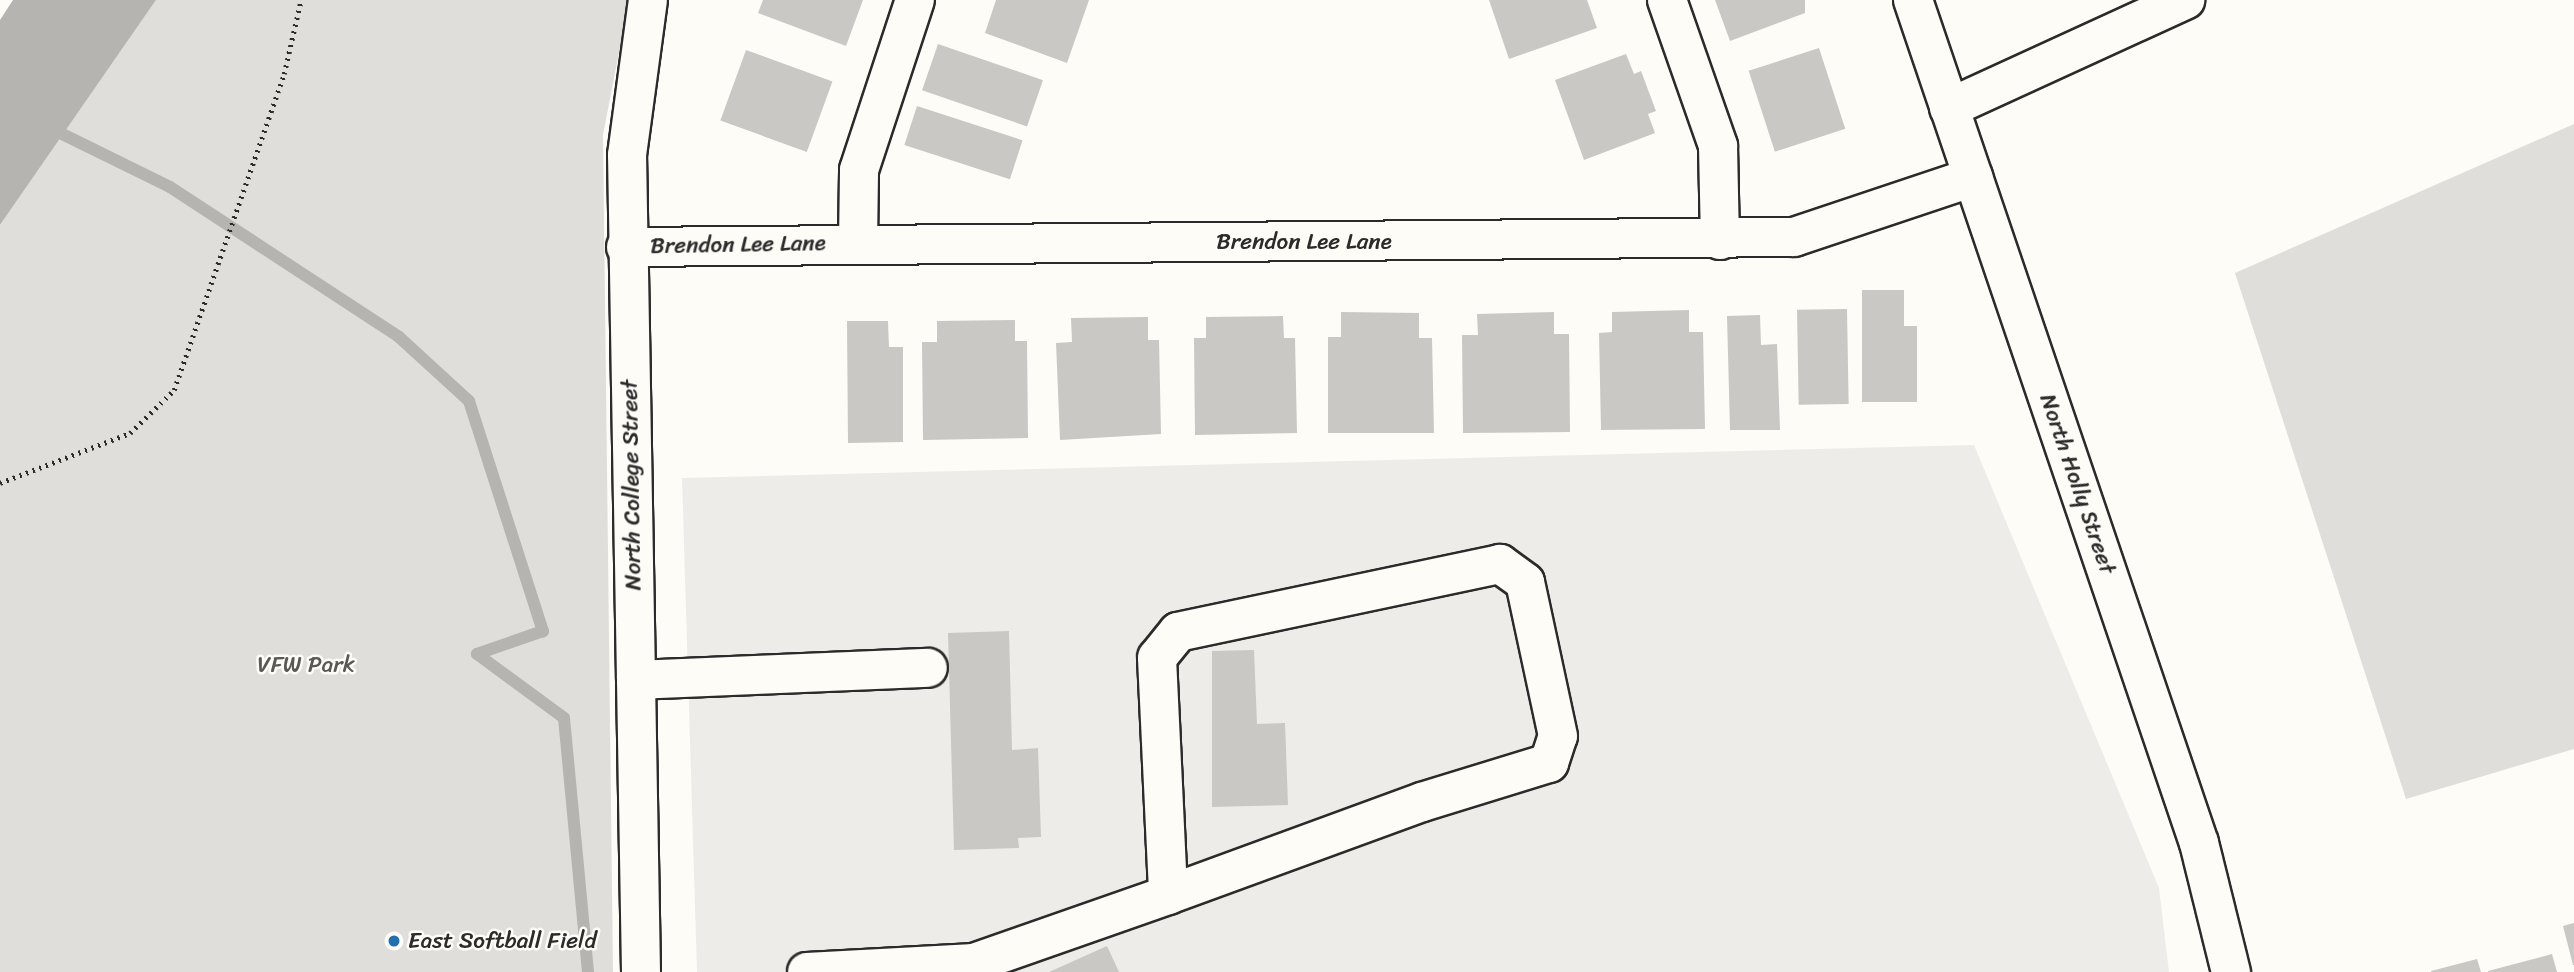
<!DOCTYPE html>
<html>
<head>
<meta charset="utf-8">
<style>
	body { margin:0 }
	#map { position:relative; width:2574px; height:972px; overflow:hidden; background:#fdfcf7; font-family:Sriracha,sans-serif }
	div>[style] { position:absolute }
	.built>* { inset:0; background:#edece8 }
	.green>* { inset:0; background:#dfdeda }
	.water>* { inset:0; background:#b5b4b1 }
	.stream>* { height:12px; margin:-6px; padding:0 6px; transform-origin:6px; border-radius:6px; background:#b5b4b1 }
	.building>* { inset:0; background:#c9c8c4; transform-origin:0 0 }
	.path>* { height:4.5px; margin-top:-2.25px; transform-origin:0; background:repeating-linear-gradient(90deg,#2b2b2b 0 2px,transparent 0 7px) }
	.roads { filter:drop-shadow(2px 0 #2b2b2b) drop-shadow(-2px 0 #2b2b2b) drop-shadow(0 2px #2b2b2b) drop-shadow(0 -2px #2b2b2b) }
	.minor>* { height:38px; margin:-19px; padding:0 19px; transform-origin:19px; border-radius:19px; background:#fdfcf7 }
	.dots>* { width:19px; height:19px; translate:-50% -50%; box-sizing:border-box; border:4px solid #fdfcf7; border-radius:50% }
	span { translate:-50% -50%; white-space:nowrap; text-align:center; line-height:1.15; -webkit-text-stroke:5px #fdfcf7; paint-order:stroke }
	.street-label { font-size:23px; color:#2b2b2b }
	.park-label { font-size:23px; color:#585857 }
	.poi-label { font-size:23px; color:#2b2b2b }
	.left { translate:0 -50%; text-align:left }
</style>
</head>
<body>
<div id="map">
	<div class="built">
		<div style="clip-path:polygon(1974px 445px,2159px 888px,2169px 972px,697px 972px,682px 478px)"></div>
	</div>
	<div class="green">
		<div style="clip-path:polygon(156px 0,629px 0,603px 135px,613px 972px,0 972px,0 225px)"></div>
		<div style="clip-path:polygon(2574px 124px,2574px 749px,2406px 799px,2235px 273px)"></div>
	</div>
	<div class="water">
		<div style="clip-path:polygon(13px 0,156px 0,0 225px,0 20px)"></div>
	</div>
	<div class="stream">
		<div style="left:46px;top:126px;width:138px;rotate:26.2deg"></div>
		<div style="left:170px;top:187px;width:274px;rotate:33.2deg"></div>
		<div style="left:399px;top:337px;width:95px;rotate:42.4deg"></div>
		<div style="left:469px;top:401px;width:242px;rotate:72.2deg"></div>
		<div style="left:543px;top:631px;width:70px;rotate:160.8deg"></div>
		<div style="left:477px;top:654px;width:108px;rotate:36.3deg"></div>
		<div style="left:564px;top:718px;width:255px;rotate:84.6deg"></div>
	</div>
	<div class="building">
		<div style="clip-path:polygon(763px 0,863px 0,846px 46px,758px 13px)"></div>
		<div style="clip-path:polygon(996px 0,1089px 0,1067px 63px,985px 33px)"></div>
		<div style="clip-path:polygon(1489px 0,1587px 0,1597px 28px,1509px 59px)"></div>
		<div style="clip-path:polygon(1715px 0,1805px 0,1805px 13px,1730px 41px)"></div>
		<div style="left:938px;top:44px;width:111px;height:49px;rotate:19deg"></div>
		<div style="left:1819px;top:48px;width:85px;height:74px;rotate:72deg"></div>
		<div style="left:746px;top:50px;width:92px;height:75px;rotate:20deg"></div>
		<div style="clip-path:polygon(1626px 54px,1634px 74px,1641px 71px,1656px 111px,1648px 114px,1655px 133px,1584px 160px,1555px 80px)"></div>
		<div style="left:917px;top:106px;width:111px;height:41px;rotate:18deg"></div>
		<div style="clip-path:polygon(1862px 290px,1904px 290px,1904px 326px,1917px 326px,1917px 402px,1862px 402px)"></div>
		<div style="left:1847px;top:309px;width:95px;height:50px;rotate:89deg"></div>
		<div style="clip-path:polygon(1689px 310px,1689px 332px,1703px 332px,1705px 429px,1601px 430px,1599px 333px,1612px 332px,1612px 312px)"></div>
		<div style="clip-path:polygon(1341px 312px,1419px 313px,1419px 338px,1432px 338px,1434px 433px,1328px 433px,1328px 337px,1341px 337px)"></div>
		<div style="clip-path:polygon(1554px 312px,1554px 334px,1569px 334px,1570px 432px,1463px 433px,1462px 335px,1478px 335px,1477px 314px)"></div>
		<div style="clip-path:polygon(1760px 315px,1761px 345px,1777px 344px,1780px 430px,1730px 430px,1727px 316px)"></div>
		<div style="clip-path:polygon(1283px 316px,1284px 338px,1295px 338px,1297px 433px,1195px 435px,1194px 338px,1206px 338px,1206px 317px)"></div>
		<div style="clip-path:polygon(1148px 317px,1148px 340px,1159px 340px,1161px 434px,1060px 440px,1056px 343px,1072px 342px,1071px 318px)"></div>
		<div style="clip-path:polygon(1015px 320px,1015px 341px,1027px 341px,1028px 438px,923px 440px,922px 342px,937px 342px,937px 321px)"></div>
		<div style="clip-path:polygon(847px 321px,888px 321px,889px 347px,903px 347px,903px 442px,848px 443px)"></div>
		<div style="clip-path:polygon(1009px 631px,1012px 750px,1038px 748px,1041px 837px,1018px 838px,1019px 848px,954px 850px,948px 633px)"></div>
		<div style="clip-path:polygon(1254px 650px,1257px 724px,1285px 723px,1288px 805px,1212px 807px,1212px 651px)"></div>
		<div style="clip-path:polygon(2574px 923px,2574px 965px,2573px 965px,2563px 926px)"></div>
		<div style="clip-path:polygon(1107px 946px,1119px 972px,1049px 972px)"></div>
		<div style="clip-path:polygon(2552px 954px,2557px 972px,2488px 972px,2488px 971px)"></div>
		<div style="clip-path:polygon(2477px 959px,2481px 972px,2431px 972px,2431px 971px)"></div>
	</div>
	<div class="path">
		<div style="left:0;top:483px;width:139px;rotate:-21deg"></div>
		<div style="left:130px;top:433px;width:62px;rotate:-44.3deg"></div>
		<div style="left:174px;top:390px;width:335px;rotate:-70.8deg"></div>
		<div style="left:284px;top:74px;width:76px;rotate:-77.1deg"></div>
	</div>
	<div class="roads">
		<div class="minor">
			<div style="left:1667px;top:0;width:155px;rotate:70.7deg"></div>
			<div style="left:1718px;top:146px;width:94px;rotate:88.8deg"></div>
			<div style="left:1913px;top:0;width:890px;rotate:71.26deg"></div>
			<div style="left:2199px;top:843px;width:133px;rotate:76.1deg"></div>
			<div style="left:1949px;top:108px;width:260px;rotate:-24.6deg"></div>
			<div style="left:858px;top:244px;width:74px;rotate:-89.2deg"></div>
			<div style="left:859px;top:170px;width:179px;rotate:-71.8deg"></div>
			<div style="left:626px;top:247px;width:1168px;rotate:-0.49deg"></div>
			<div style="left:1794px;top:237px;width:189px;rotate:-18.5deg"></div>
			<div style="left:636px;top:680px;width:292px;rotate:-2.4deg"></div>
			<div style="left:641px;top:972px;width:817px;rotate:-90.98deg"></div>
			<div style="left:627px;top:155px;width:156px;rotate:-82.3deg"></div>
			<div style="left:807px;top:972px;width:167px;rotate:-3.1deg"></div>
			<div style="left:974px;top:963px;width:206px;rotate:-19.3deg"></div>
			<div style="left:1168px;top:895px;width:270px;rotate:-20.1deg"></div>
			<div style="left:1422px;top:802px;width:133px;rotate:-17.1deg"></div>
			<div style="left:1549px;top:763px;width:28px;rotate:-72deg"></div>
			<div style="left:1558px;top:736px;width:157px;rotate:-102.1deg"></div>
			<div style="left:1525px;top:582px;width:31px;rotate:-144deg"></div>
			<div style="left:1500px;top:564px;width:329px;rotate:168.1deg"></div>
			<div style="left:1178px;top:632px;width:33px;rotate:129deg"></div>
			<div style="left:1157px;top:658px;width:237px;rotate:87.3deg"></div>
		</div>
	</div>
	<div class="dots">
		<div style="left:394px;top:941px;background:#1f6fb2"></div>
	</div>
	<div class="street-label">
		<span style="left:1304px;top:242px">Brendon Lee Lane</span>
		<span style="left:738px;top:245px;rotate:-1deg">Brendon Lee Lane</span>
		<span style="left:2077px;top:484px;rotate:71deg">North Holly Street</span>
		<span style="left:632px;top:485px;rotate:-91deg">North College Street</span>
	</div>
	<div class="park-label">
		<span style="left:306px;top:665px">VFW Park</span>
	</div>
	<div class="poi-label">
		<span class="left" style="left:408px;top:941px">East Softball Field</span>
	</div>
</div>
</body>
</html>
